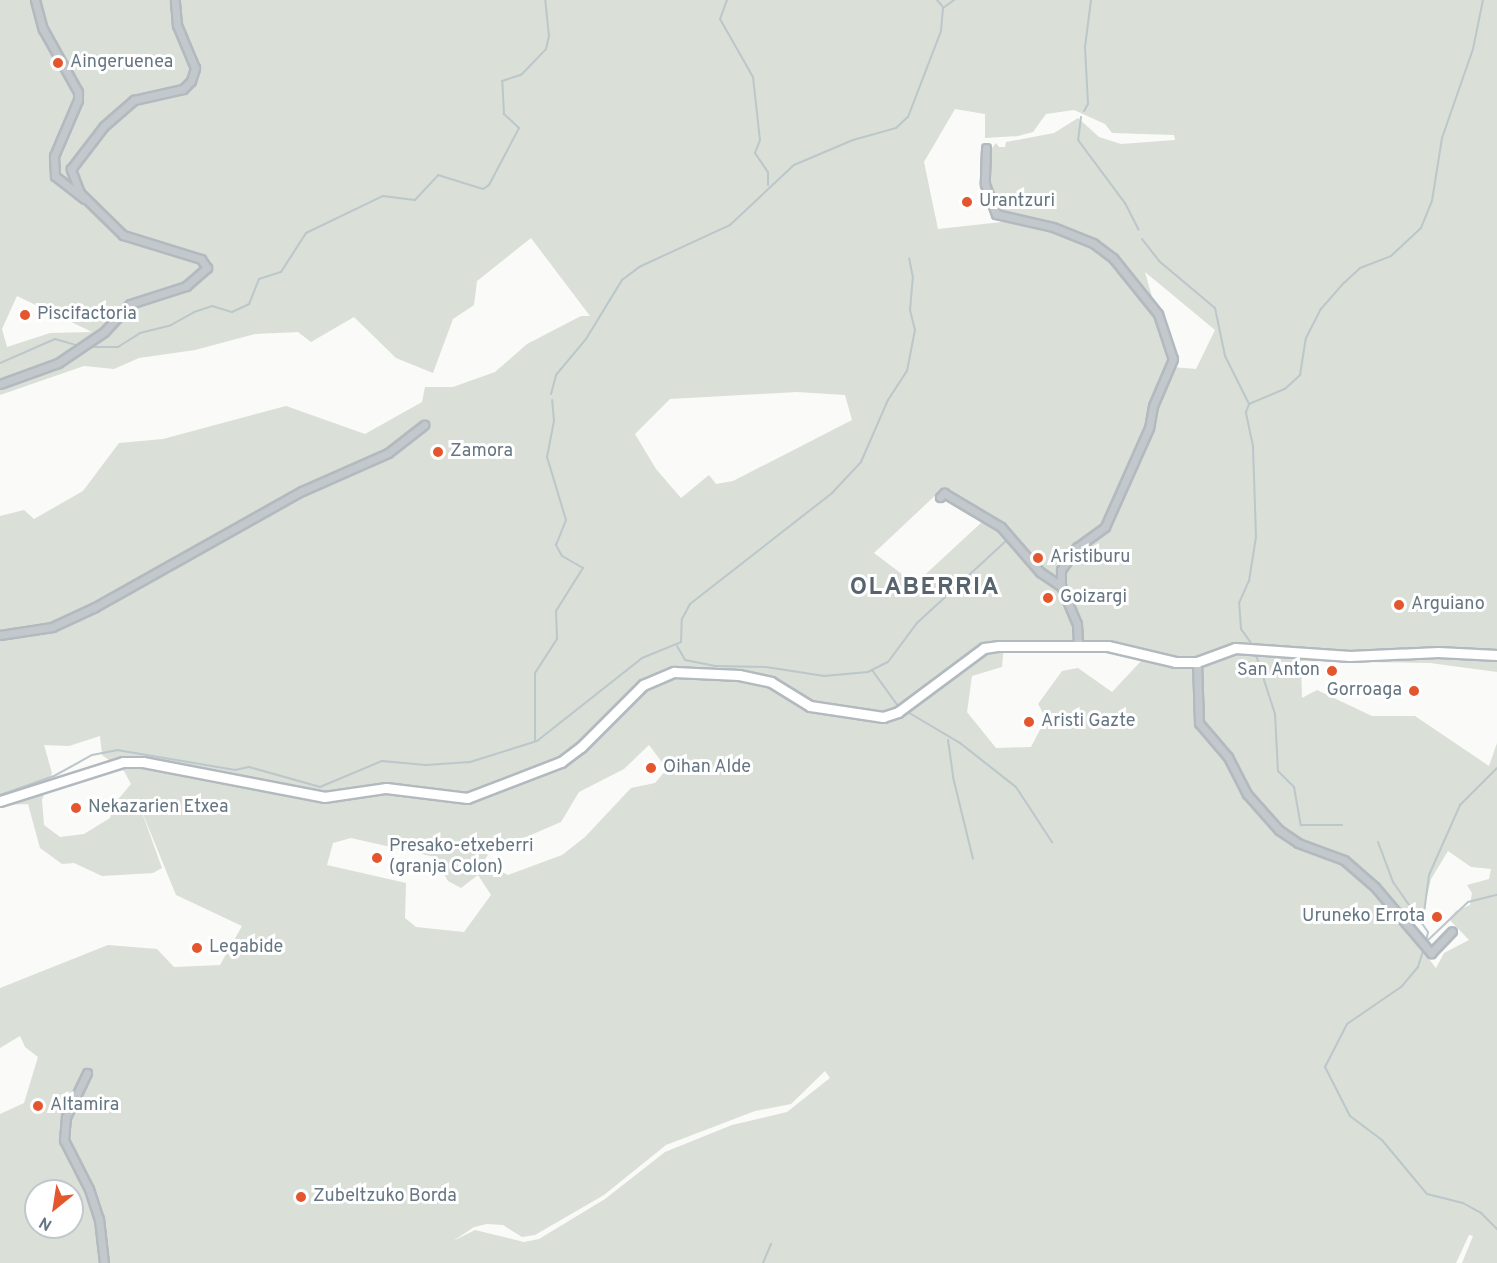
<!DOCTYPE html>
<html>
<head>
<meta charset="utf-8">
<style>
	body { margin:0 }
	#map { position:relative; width:1497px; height:1263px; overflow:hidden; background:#fafaf8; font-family:Overpass,sans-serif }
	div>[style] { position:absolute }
	.green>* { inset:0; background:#dadfd7 }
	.stream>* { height:2px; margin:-1px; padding:0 1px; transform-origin:1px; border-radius:1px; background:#bbc7cb }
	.roads { filter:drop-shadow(2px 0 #b3babf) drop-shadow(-2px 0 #b3babf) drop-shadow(0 2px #b3babf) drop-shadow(0 -2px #b3babf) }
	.street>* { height:7px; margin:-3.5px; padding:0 3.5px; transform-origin:3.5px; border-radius:3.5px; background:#c3c8cc }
	.secondary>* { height:9px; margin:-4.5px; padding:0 4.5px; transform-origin:4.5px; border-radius:4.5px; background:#fff }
	.dots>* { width:16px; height:16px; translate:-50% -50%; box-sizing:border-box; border:3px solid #fff; border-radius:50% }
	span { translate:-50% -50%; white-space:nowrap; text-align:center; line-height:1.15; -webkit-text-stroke:6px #fff; paint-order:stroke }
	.poi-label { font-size:18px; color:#657683 }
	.left { translate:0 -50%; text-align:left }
	.right { translate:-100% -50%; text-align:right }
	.district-label { font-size:24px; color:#57646e; font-weight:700; letter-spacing:1.5px }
	.north { position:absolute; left:24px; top:1179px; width:60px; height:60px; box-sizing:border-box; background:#fff; border:2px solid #c1c8cd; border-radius:50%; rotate:210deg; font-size:16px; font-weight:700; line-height:24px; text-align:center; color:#657683 }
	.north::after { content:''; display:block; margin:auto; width:21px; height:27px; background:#e4572e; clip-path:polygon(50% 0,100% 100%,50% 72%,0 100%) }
</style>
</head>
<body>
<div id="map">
	<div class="green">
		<div style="clip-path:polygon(evenodd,0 0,1497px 0,1497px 672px,1430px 663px,1301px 661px,1302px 698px,1317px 690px,1372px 716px,1415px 716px,1489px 766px,1497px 743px,1497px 1263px,1462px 1263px,1473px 1236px,1469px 1235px,1456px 1263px,0 1263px,0 1114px,24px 1103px,38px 1057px,25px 1047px,20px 1036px,0 1048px,0 988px,108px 945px,157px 949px,174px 967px,220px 965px,242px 926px,176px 895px,140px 807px,162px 868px,153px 873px,102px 876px,74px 863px,62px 864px,40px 848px,28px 804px,0 805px,0 516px,24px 510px,34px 519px,83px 491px,119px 443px,163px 439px,286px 406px,365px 434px,422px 402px,425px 387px,453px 387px,495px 372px,527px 344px,581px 316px,590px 316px,531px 238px,477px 281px,474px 305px,453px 319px,433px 373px,396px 358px,354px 317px,311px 342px,298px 332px,255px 334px,195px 350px,139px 358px,114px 369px,84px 366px,0 395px,0 0,955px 109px,985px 114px,985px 138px,1018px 136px,1033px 132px,1046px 114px,1074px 110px,1105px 124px,1112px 133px,1174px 135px,1175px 140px,1121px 144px,1099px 137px,1078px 118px,1054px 133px,1006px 142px,1005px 147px,999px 147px,996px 143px,988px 153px,986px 184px,995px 212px,1011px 221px,938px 229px,924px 162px,955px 109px,0 0,1145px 272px,1215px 330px,1196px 369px,1172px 367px,1145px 272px,0 0,17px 296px,92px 332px,50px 333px,7px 347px,2px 329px,17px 296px,0 0,797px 392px,845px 395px,852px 420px,733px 481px,716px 484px,709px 475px,681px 498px,656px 469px,635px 434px,670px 399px,797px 392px,0 0,941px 490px,983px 521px,915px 584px,874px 553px,941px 490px,0 0,1004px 644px,1110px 644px,1142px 660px,1112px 692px,1078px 668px,1062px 671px,1038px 704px,1046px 718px,1031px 747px,996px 748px,967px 712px,972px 676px,1002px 667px,1004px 644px,0 0,100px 736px,102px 755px,124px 771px,131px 784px,115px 803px,110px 818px,84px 834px,60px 837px,44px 825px,42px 800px,52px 773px,44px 745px,69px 746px,100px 736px,0 0,649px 745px,667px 769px,655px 783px,631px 788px,585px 837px,562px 855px,508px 875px,484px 862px,493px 844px,526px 837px,561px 822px,579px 792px,624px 769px,649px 745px,0 0,1250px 793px,1289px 834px,1347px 859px,1377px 886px,1407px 923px,1424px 909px,1431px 879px,1448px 851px,1471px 867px,1491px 869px,1489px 879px,1467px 885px,1472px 893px,1470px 905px,1456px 911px,1449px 919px,1469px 940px,1444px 953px,1436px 968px,1373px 889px,1342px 862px,1305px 849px,1275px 830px,1245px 796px,1250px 793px,0 0,351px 838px,435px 857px,448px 881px,461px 888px,478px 875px,491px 895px,464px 932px,416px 927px,405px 918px,406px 883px,327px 865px,333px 843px,351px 838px,0 0,825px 1071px,830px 1078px,787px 1112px,732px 1125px,665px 1152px,605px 1199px,539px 1239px,524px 1242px,475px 1230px,453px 1241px,474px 1227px,487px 1224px,503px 1225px,522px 1237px,535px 1235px,604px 1195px,666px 1145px,755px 1111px,791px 1104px,825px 1071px,0 0,36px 1191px,72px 1191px,72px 1227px,36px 1227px,36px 1191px)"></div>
	</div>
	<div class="stream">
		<div style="left:727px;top:0;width:20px;rotate:110deg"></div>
		<div style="left:720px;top:19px;width:67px;rotate:60.4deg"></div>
		<div style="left:753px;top:77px;width:63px;rotate:83.7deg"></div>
		<div style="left:760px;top:140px;width:14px;rotate:111deg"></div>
		<div style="left:755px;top:153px;width:23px;rotate:56deg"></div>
		<div style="left:768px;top:172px;width:13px;rotate:90deg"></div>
		<div style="left:937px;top:0;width:9px;rotate:49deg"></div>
		<div style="left:1084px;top:111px;width:8px;rotate:-60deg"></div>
		<div style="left:1088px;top:104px;width:57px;rotate:-93deg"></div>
		<div style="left:1085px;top:47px;width:47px;rotate:-82.7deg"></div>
		<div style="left:1081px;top:117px;width:23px;rotate:97deg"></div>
		<div style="left:1078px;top:140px;width:79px;rotate:53.3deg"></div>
		<div style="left:1125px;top:203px;width:30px;rotate:63deg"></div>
		<div style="left:1142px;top:239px;width:28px;rotate:52deg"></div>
		<div style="left:1159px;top:261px;width:73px;rotate:40deg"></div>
		<div style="left:1215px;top:308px;width:49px;rotate:78.2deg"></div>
		<div style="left:1225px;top:356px;width:54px;rotate:63.4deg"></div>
		<div style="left:85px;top:347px;width:33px"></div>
		<div style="left:118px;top:347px;width:26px;rotate:-32deg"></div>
		<div style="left:140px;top:333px;width:32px;rotate:-14deg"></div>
		<div style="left:171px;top:325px;width:26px;rotate:-29deg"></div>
		<div style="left:194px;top:312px;width:19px;rotate:-18deg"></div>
		<div style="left:212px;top:306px;width:21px;rotate:17deg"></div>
		<div style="left:232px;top:312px;width:19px;rotate:-25deg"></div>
		<div style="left:249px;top:304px;width:27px;rotate:-68deg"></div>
		<div style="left:259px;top:279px;width:23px;rotate:-18deg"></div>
		<div style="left:281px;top:272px;width:46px;rotate:-57.3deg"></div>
		<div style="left:306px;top:233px;width:85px;rotate:-25.7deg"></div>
		<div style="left:383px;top:196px;width:32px;rotate:7deg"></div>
		<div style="left:415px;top:200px;width:34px;rotate:-47deg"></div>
		<div style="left:438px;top:175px;width:47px;rotate:17.3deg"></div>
		<div style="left:483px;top:189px;width:7px;rotate:-34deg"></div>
		<div style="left:489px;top:185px;width:64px;rotate:-62.2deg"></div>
		<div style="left:519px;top:128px;width:21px;rotate:-137deg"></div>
		<div style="left:504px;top:114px;width:33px;rotate:-93deg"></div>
		<div style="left:502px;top:81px;width:20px;rotate:-18deg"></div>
		<div style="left:521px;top:75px;width:36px;rotate:-46deg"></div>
		<div style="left:546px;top:49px;width:13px;rotate:-77deg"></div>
		<div style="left:549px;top:36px;width:36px;rotate:-96deg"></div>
		<div style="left:0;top:363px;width:60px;rotate:-23.6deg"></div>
		<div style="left:55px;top:339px;width:25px;rotate:16deg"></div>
		<div style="left:551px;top:394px;width:20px;rotate:-75deg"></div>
		<div style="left:556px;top:375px;width:47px;rotate:-50.2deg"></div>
		<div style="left:586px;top:339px;width:69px;rotate:-58.6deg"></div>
		<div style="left:622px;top:280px;width:21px;rotate:-37deg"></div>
		<div style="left:639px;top:267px;width:100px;rotate:-24.8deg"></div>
		<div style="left:730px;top:225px;width:88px;rotate:-43.2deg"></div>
		<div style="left:794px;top:165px;width:64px;rotate:-23deg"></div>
		<div style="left:853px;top:140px;width:45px;rotate:-15.6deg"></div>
		<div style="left:896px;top:128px;width:16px;rotate:-43deg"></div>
		<div style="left:908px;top:117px;width:92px;rotate:-69deg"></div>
		<div style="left:941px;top:31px;width:23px;rotate:-85deg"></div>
		<div style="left:943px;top:8px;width:14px;rotate:-36deg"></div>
		<div style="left:677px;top:646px;width:16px;rotate:60deg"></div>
		<div style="left:685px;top:660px;width:31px;rotate:11deg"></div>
		<div style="left:715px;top:666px;width:51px;rotate:1.1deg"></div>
		<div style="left:766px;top:667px;width:59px;rotate:8.8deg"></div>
		<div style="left:824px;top:676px;width:44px;rotate:-5.2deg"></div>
		<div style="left:868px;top:672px;width:22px;rotate:-27deg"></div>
		<div style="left:888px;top:662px;width:49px;rotate:-53.4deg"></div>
		<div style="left:917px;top:623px;width:121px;rotate:-42.7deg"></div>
		<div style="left:1254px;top:647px;width:22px;rotate:-126deg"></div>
		<div style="left:1241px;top:629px;width:26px;rotate:-94deg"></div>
		<div style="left:1239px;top:603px;width:24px;rotate:-66deg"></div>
		<div style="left:1249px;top:581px;width:45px;rotate:-81deg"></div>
		<div style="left:1256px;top:537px;width:91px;rotate:-91.9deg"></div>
		<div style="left:1253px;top:446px;width:35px;rotate:-102deg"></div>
		<div style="left:1246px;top:412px;width:9px;rotate:-69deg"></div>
		<div style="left:1249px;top:404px;width:39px;rotate:-23deg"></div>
		<div style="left:1285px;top:389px;width:21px;rotate:-43deg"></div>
		<div style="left:1300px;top:375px;width:37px;rotate:-81deg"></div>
		<div style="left:1306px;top:338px;width:33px;rotate:-63deg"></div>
		<div style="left:1321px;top:309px;width:35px;rotate:-49deg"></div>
		<div style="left:1344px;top:283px;width:22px;rotate:-43deg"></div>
		<div style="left:1360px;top:268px;width:33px;rotate:-21deg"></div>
		<div style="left:1391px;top:256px;width:41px;rotate:-43deg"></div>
		<div style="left:1421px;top:228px;width:29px;rotate:-68deg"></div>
		<div style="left:1432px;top:201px;width:64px;rotate:-81deg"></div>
		<div style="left:1442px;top:138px;width:94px;rotate:-70.8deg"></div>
		<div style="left:1473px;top:49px;width:50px;rotate:-78.5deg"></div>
		<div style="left:1255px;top:652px;width:65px;rotate:72.1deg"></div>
		<div style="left:1275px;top:714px;width:57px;rotate:87deg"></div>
		<div style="left:1278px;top:771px;width:23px;rotate:45deg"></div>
		<div style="left:1294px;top:787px;width:39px;rotate:80deg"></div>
		<div style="left:1301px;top:825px;width:41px"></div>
		<div style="left:872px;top:670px;width:44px;rotate:54.2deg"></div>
		<div style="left:906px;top:711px;width:63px;rotate:30.7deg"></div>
		<div style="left:960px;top:743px;width:71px;rotate:38.2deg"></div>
		<div style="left:1016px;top:787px;width:66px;rotate:56.8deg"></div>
		<div style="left:948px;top:740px;width:37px;rotate:82deg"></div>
		<div style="left:953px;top:777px;width:84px;rotate:76.3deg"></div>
		<div style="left:535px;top:741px;width:68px;rotate:-90deg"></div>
		<div style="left:535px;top:673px;width:40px;rotate:-57.1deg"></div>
		<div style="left:557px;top:639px;width:28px;rotate:-92deg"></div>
		<div style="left:556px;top:611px;width:51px;rotate:-57.9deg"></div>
		<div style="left:583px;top:568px;width:24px;rotate:-150deg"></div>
		<div style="left:562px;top:556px;width:13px;rotate:-119deg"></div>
		<div style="left:556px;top:545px;width:27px;rotate:-68deg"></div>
		<div style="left:566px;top:520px;width:66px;rotate:-106.8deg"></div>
		<div style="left:547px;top:457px;width:37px;rotate:-79deg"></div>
		<div style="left:554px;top:421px;width:21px;rotate:-95deg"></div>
		<div style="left:0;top:795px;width:57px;rotate:-19.4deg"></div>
		<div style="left:54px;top:776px;width:43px;rotate:-28.9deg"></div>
		<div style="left:92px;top:755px;width:25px;rotate:-11deg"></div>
		<div style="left:117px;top:750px;width:120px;rotate:9.6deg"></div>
		<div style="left:235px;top:770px;width:14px;rotate:-12deg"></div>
		<div style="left:249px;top:767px;width:74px;rotate:15.7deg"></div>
		<div style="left:320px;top:787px;width:67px;rotate:-22.8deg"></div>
		<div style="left:382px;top:761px;width:44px;rotate:5.2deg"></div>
		<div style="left:426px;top:765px;width:44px;rotate:-3.9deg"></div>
		<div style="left:470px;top:762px;width:70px;rotate:-17.4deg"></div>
		<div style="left:537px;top:741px;width:134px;rotate:-38.3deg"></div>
		<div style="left:642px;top:658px;width:42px;rotate:-22.3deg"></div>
		<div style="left:681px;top:642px;width:23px;rotate:-88deg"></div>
		<div style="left:682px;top:619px;width:17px;rotate:-62deg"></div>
		<div style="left:690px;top:604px;width:180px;rotate:-38deg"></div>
		<div style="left:832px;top:493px;width:42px;rotate:-46.9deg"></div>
		<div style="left:861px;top:462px;width:68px;rotate:-66.5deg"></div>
		<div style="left:888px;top:400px;width:35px;rotate:-57deg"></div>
		<div style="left:907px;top:371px;width:42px;rotate:-79deg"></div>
		<div style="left:915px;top:330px;width:21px;rotate:-104deg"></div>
		<div style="left:910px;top:310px;width:32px;rotate:-85deg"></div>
		<div style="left:913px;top:278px;width:20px;rotate:-101deg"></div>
		<div style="left:1378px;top:842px;width:43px;rotate:69.4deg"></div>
		<div style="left:1393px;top:882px;width:61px;rotate:55deg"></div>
		<div style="left:1428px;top:932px;width:10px;rotate:101deg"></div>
		<div style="left:1426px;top:942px;width:26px;rotate:108deg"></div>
		<div style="left:1418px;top:967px;width:26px;rotate:130deg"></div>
		<div style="left:1401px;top:987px;width:65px;rotate:145.6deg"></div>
		<div style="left:1347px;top:1024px;width:48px;rotate:117.1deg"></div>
		<div style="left:1325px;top:1067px;width:55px;rotate:63deg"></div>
		<div style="left:1350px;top:1116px;width:40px;rotate:37deg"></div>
		<div style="left:1382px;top:1140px;width:70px;rotate:50.2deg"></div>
		<div style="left:1427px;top:1194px;width:37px;rotate:14deg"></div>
		<div style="left:1463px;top:1203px;width:21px;rotate:29deg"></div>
		<div style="left:1481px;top:1213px;width:23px;rotate:45deg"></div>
		<div style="left:1423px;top:920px;width:45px;rotate:-82.4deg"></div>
		<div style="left:1429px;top:875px;width:77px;rotate:-66.1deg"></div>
		<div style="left:1460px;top:805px;width:52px;rotate:-45deg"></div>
		<div style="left:1426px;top:942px;width:58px;rotate:-43.6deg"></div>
		<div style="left:1468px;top:902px;width:30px;rotate:-14deg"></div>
		<div style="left:763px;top:1263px;width:21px;rotate:-67deg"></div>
	</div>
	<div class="roads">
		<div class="street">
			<div style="left:35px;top:0;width:30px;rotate:75deg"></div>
			<div style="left:43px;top:29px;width:72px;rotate:60.9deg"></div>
			<div style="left:78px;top:92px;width:8px;rotate:90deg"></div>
			<div style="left:78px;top:100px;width:61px;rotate:113.2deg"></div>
			<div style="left:54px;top:156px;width:20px;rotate:87deg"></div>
			<div style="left:55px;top:176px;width:37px;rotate:38deg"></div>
			<div style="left:986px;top:148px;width:36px;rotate:92deg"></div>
			<div style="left:985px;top:184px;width:32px;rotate:70deg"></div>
			<div style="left:996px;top:214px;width:58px;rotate:12.8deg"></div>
			<div style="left:1053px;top:227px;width:43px;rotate:21.8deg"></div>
			<div style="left:1093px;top:243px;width:25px;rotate:37deg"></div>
			<div style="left:1113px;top:258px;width:72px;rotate:51.2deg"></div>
			<div style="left:1158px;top:314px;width:47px;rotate:71.6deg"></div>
			<div style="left:1173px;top:359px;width:51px;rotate:113.1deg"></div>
			<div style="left:1153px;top:406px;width:22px;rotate:100deg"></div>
			<div style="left:1149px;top:428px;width:108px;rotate:114deg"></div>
			<div style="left:1105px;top:527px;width:34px;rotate:144deg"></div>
			<div style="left:1077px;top:547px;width:28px;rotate:125deg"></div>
			<div style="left:1061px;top:570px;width:16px;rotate:90deg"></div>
			<div style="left:1061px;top:586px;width:41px;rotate:67.2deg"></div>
			<div style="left:1077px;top:624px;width:22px;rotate:87deg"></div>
			<div style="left:0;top:384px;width:62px;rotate:-19.9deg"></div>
			<div style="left:58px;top:363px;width:55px;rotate:-34deg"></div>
			<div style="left:104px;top:332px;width:38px;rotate:-47deg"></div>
			<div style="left:130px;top:304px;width:59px;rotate:-17.8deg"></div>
			<div style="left:186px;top:286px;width:28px;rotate:-41deg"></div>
			<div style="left:207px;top:268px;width:11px;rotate:-124deg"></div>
			<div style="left:201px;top:259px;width:82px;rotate:-162.9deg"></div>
			<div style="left:123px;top:235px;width:60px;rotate:-135.7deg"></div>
			<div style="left:80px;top:193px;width:26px;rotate:-111deg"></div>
			<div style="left:71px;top:169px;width:54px;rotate:-52.5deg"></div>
			<div style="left:104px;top:126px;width:40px;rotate:-41deg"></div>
			<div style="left:134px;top:100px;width:50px;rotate:-12.7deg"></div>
			<div style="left:183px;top:89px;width:11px;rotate:-45deg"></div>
			<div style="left:191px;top:81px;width:14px;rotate:-73deg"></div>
			<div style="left:195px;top:68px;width:47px;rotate:-112.7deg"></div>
			<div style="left:177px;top:25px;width:25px;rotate:-95deg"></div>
			<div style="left:940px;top:497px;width:6px;rotate:-45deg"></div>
			<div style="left:944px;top:493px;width:66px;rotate:30.8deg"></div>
			<div style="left:1001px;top:527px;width:60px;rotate:49.1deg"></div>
			<div style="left:1040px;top:572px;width:25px;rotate:34deg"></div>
			<div style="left:0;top:635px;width:53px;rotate:-8.7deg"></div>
			<div style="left:52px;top:627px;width:47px;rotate:-24.9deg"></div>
			<div style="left:95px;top:607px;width:237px;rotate:-29.3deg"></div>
			<div style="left:302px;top:491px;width:94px;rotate:-23.8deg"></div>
			<div style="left:388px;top:453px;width:46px;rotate:-37.9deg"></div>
			<div style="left:1197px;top:662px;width:61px;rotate:88.1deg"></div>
			<div style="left:1199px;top:723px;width:45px;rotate:49.5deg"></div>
			<div style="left:1228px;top:757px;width:42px;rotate:62.8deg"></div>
			<div style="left:1247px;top:794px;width:48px;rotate:48.4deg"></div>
			<div style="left:1279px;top:830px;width:23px;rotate:34deg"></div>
			<div style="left:1298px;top:843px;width:49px;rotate:20.3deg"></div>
			<div style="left:1344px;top:860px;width:41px;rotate:41.1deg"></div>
			<div style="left:1375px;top:887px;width:87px;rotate:49.7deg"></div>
			<div style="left:1431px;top:953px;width:30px;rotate:-46deg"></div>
			<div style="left:87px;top:1073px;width:49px;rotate:115.5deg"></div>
			<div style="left:66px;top:1117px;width:23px;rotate:95deg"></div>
			<div style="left:64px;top:1140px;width:55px;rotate:63deg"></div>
			<div style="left:89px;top:1189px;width:32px;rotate:72deg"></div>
			<div style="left:99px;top:1219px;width:44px;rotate:83.5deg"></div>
		</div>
		<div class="secondary">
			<div style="left:0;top:801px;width:129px;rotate:-17.6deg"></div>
			<div style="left:123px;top:762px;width:20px"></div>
			<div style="left:143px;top:762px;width:184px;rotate:10.9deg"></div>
			<div style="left:324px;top:797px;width:63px;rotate:-8.3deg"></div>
			<div style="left:386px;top:788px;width:82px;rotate:7deg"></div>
			<div style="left:467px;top:798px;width:101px;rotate:-21deg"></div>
			<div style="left:561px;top:762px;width:25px;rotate:-37deg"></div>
			<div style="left:581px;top:747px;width:88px;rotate:-45deg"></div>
			<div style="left:643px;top:685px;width:34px;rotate:-23deg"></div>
			<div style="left:674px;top:672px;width:65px;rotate:2.6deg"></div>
			<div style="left:739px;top:675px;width:33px;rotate:12deg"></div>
			<div style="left:771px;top:682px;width:46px;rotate:31.6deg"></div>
			<div style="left:810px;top:706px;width:74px;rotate:8.6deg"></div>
			<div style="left:883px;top:717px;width:16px;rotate:-18deg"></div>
			<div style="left:898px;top:712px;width:107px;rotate:-36.7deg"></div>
			<div style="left:984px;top:648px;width:15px;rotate:-8deg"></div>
			<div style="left:999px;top:646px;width:109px"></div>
			<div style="left:1108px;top:646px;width:69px;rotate:13.4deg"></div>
			<div style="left:1175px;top:662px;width:22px"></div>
			<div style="left:1197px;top:662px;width:40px;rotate:-20.2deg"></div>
			<div style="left:1235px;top:648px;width:115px;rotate:4deg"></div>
			<div style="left:1350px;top:656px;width:88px;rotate:-2.6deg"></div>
			<div style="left:1438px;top:652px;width:59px;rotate:2.9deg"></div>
		</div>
	</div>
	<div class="dots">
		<div style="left:58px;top:63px;background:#e4572e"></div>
		<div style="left:967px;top:202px;background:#e4572e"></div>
		<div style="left:25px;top:315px;background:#e4572e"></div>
		<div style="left:438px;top:452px;background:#e4572e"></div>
		<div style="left:1038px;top:558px;background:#e4572e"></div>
		<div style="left:1048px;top:598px;background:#e4572e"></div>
		<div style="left:1399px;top:605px;background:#e4572e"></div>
		<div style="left:1332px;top:671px;background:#e4572e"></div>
		<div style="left:1414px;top:691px;background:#e4572e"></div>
		<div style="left:1029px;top:722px;background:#e4572e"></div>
		<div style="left:651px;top:768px;background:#e4572e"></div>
		<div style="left:76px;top:808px;background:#e4572e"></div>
		<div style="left:377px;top:858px;background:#e4572e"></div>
		<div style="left:1437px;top:917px;background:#e4572e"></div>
		<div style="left:197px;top:948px;background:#e4572e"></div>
		<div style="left:38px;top:1106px;background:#e4572e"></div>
		<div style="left:301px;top:1197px;background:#e4572e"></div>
	</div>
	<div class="poi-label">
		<span class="left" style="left:70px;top:63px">Aingeruenea</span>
		<span class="left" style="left:979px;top:202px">Urantzuri</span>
		<span class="left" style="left:37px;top:315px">Piscifactoria</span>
		<span class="left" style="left:450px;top:452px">Zamora</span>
		<span class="left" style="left:1050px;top:558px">Aristiburu</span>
		<span class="left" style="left:1060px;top:598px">Goizargi</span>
		<span class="left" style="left:1411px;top:605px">Arguiano</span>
		<span class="right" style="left:1320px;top:671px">San Anton</span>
		<span class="right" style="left:1402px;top:691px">Gorroaga</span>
		<span class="left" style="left:1041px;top:722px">Aristi Gazte</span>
		<span class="left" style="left:663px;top:768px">Oihan Alde</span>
		<span class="left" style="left:88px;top:808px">Nekazarien Etxea</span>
		<span class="left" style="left:389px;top:858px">Presako-etxeberri<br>(granja Colon)</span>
		<span class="right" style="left:1425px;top:917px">Uruneko Errota</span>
		<span class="left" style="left:209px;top:948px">Legabide</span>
		<span class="left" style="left:50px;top:1106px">Altamira</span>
		<span class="left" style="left:313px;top:1197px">Zubeltzuko Borda</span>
	</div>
	<div class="district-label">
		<span style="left:925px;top:589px">OLABERRIA</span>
	</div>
	<div class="north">N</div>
</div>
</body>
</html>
